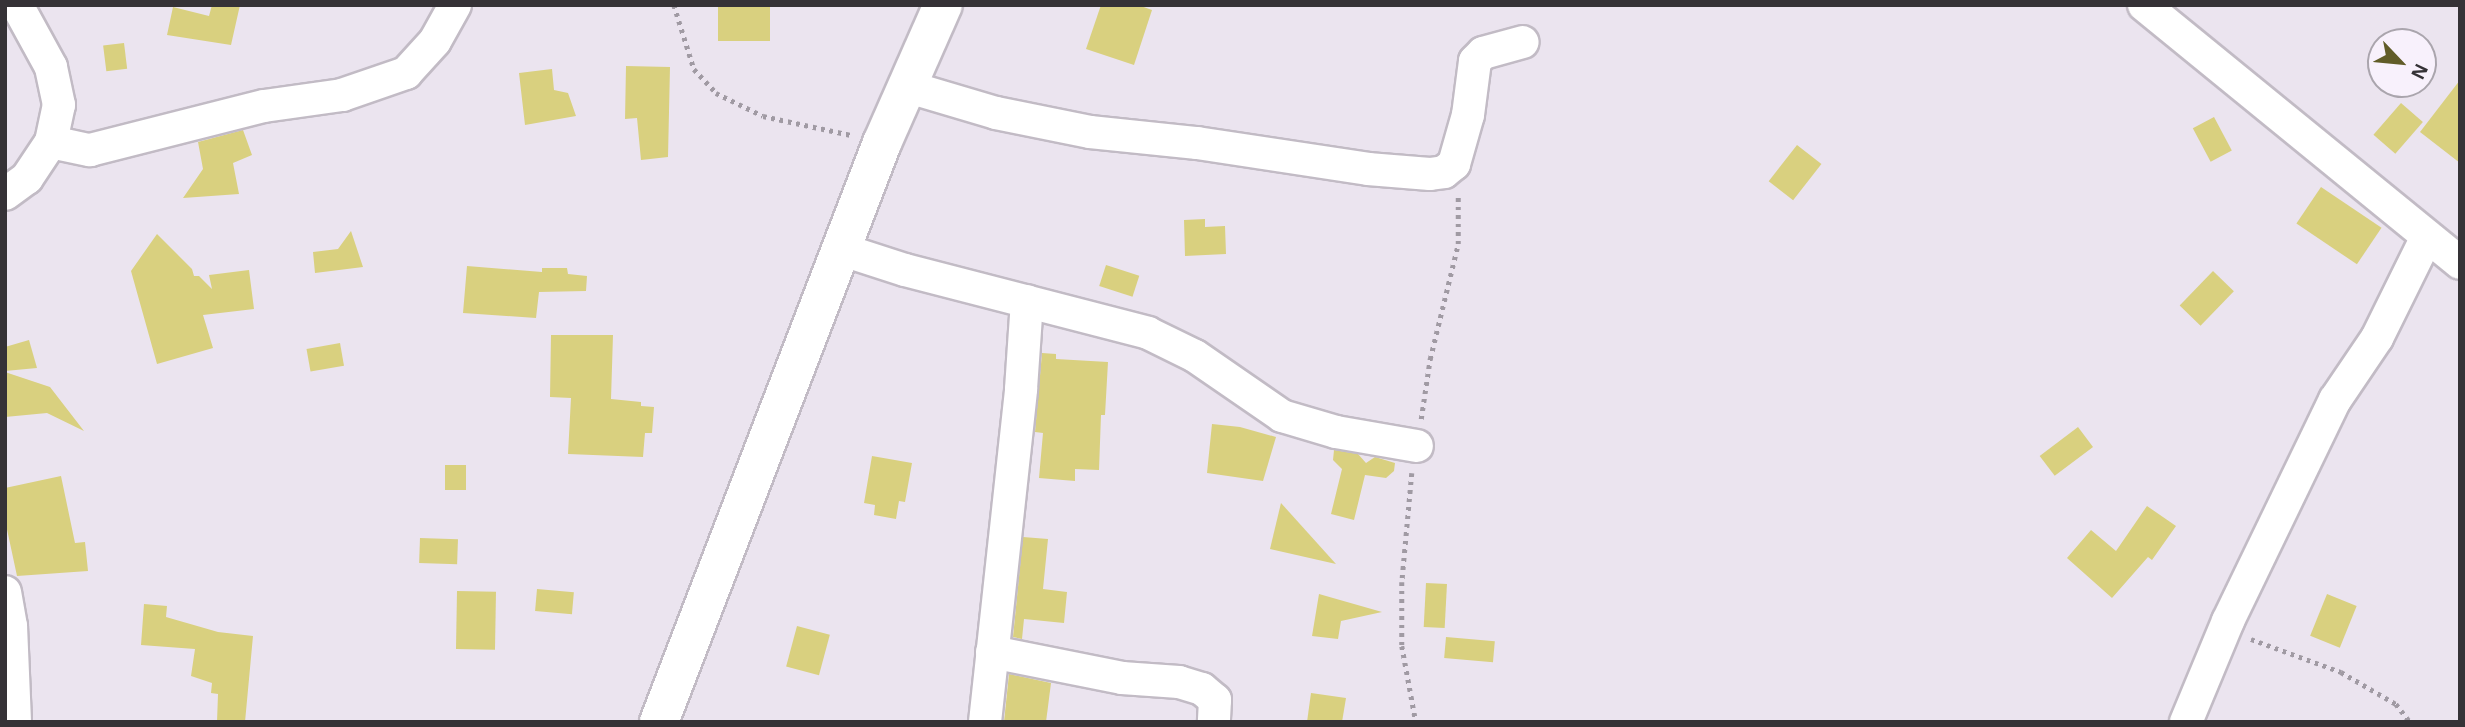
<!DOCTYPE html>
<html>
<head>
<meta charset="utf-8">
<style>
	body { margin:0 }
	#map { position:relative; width:2465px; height:727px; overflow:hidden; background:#ebe4ef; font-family:Helvetica,sans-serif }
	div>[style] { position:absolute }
	.building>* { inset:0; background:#d9d07f; transform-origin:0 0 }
	.path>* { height:4.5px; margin-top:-2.25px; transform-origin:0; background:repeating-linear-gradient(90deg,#a09aa3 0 3.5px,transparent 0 8.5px) }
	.roads { filter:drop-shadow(2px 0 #c2bbc5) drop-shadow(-2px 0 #c2bbc5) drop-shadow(0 2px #c2bbc5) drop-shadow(0 -2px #c2bbc5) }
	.minor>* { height:32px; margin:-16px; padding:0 16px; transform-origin:16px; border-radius:16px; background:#fff }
	.highway>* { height:38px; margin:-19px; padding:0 19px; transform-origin:19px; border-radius:19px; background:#fff }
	span { translate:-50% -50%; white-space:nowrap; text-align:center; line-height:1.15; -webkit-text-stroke:5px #f8f1fc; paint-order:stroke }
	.frame { position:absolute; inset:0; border:7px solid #353236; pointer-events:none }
	.north { position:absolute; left:2367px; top:28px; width:70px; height:70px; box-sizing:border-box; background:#f8f1fc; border:2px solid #aaa5ad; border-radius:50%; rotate:116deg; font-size:19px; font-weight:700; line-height:28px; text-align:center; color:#353236 }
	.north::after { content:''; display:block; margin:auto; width:24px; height:32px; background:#615c28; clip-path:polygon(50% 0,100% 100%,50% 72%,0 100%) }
</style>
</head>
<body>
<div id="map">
	<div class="building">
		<div style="clip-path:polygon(212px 5px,240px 5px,231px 45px,167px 35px,173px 7px,209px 16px)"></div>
		<div style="left:718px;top:5px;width:52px;height:36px"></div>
		<div style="clip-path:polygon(1101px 5px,1138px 5px,1152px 10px,1134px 65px,1086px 49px)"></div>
		<div style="left:124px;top:43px;width:26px;height:21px;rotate:83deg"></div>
		<div style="clip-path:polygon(626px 66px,670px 67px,668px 157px,641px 160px,637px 118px,625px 119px)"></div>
		<div style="clip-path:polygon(552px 69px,554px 90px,568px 93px,576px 116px,525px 125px,519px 73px)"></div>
		<div style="clip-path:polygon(2460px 80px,2460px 163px,2420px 132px)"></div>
		<div style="left:2401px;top:103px;width:29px;height:42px;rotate:41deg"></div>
		<div style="left:2214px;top:117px;width:38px;height:24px;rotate:62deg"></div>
		<div style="clip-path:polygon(243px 130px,252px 155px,233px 163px,239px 194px,183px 198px,203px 169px,198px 142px)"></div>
		<div style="left:1797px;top:145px;width:31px;height:46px;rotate:38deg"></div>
		<div style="left:2321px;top:187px;width:73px;height:44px;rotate:34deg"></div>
		<div style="clip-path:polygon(1205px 219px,1205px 227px,1225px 226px,1226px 254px,1185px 256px,1184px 220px)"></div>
		<div style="clip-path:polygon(351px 231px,363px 267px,315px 273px,313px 252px,338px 249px)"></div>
		<div style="clip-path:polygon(157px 234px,192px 269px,194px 276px,199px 276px,212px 289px,209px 275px,249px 270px,254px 309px,203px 315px,213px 348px,157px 364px,131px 271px)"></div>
		<div style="left:1106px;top:265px;width:35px;height:22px;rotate:18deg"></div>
		<div style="clip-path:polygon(467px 266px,542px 272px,542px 268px,567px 268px,568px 274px,587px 276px,586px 291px,539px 292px,536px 318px,463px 313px)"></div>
		<div style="left:2213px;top:271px;width:29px;height:48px;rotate:44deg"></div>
		<div style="clip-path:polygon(551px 335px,613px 335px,611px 399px,641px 402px,641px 406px,654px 407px,652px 433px,645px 433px,643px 457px,568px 454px,571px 398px,550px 397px)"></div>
		<div style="clip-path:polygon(29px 340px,37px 368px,5px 371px,5px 347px)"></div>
		<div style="left:340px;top:343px;width:23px;height:34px;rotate:80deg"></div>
		<div style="clip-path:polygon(1042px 353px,1056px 354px,1056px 359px,1108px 362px,1105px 415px,1101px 415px,1099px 470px,1075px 469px,1075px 481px,1039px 478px,1043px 433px,1035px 432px)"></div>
		<div style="clip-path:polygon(5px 372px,50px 387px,84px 431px,47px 413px,5px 417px)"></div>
		<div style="clip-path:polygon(1212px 424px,1240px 427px,1276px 437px,1263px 481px,1207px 473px)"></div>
		<div style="left:2078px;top:427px;width:25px;height:48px;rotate:53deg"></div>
		<div style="clip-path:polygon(1334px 450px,1358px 454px,1366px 463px,1375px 457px,1395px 463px,1394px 471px,1386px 478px,1365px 475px,1354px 520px,1331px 514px,1342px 469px,1333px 460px)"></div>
		<div style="clip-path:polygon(872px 456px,912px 463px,905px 502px,899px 501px,896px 519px,874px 515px,875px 505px,864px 503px)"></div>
		<div style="left:445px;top:465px;width:21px;height:25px"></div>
		<div style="clip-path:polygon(61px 476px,75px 543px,85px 542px,88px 571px,17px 576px,5px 520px,5px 488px)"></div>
		<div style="clip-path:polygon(1281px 503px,1336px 564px,1270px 549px)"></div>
		<div style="clip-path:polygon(2147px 506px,2176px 526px,2152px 560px,2148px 557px,2112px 598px,2067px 558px,2091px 530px,2116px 551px)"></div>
		<div style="clip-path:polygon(1023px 537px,1048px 539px,1043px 589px,1067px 592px,1064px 623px,1024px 619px,1022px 639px,1013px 637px)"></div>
		<div style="left:420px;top:538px;width:38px;height:25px;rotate:2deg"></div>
		<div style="left:1426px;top:583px;width:21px;height:44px;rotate:3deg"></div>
		<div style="left:537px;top:589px;width:37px;height:22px;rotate:5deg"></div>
		<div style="left:457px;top:591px;width:39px;height:58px;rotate:1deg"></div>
		<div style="clip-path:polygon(1319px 594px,1382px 612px,1341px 621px,1338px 639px,1312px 636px)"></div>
		<div style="left:2327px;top:594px;width:32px;height:45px;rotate:22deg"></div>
		<div style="clip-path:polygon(144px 604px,167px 606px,166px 617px,218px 632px,253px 636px,245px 722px,217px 722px,218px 694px,211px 693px,212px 683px,191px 676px,195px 649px,141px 645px)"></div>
		<div style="left:797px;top:626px;width:34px;height:42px;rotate:15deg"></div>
		<div style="left:1446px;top:637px;width:49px;height:21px;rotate:5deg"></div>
		<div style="clip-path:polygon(1009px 674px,1051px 683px,1046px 722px,1004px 722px)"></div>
		<div style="clip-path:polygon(1311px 693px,1346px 698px,1342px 722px,1307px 722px)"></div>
	</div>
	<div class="path">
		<div style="left:674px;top:5px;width:67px;rotate:72.6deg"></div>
		<div style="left:694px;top:69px;width:33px;rotate:47deg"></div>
		<div style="left:716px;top:93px;width:52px;rotate:26.1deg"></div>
		<div style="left:763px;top:116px;width:90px;rotate:12.2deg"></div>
		<div style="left:1421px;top:419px;width:61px;rotate:-81.5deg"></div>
		<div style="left:1430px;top:359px;width:118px;rotate:-76.3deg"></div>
		<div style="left:1458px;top:244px;width:50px;rotate:-90deg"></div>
		<div style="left:1412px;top:473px;width:109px;rotate:95.2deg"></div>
		<div style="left:1402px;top:582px;width:64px;rotate:90deg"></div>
		<div style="left:1402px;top:646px;width:77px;rotate:79.6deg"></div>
		<div style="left:2251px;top:639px;width:96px;rotate:20.1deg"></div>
		<div style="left:2341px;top:672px;width:64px;rotate:30.2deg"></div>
		<div style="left:2396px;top:704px;width:23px;rotate:52deg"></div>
	</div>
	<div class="roads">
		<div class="minor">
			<div style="left:2144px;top:5px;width:408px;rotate:39.2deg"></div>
			<div style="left:905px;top:86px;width:95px;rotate:16.5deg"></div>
			<div style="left:996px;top:113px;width:96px;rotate:11.4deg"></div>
			<div style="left:1090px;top:132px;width:108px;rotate:5.9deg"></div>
			<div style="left:1197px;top:143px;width:173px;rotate:8.6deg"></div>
			<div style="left:1368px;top:169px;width:62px;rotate:4.6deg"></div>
			<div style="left:1430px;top:174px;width:14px;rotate:-8deg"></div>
			<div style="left:1444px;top:172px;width:13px;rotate:-39deg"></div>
			<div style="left:1454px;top:164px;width:51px;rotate:-74.1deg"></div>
			<div style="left:1468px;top:115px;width:54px;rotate:-82.6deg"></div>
			<div style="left:1475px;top:61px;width:11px;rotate:-45deg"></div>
			<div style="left:1483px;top:53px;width:41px;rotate:-15.4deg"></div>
			<div style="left:51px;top:142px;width:40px;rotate:12deg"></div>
			<div style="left:90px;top:150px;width:179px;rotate:-14.2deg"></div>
			<div style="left:264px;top:106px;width:79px;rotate:-8deg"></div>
			<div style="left:342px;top:95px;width:68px;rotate:-19deg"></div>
			<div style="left:406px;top:73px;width:43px;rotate:-47.8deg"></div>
			<div style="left:435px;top:41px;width:41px;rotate:-60.9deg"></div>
			<div style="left:5px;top:194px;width:27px;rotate:-36deg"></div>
			<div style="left:27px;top:178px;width:43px;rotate:-56.3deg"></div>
			<div style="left:51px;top:142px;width:38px;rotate:-78deg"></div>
			<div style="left:59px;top:105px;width:39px;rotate:-102deg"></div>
			<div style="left:51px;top:67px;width:71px;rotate:-118.7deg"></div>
			<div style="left:843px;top:250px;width:65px;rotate:17.9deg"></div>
			<div style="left:905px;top:270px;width:251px;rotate:14.5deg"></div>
			<div style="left:1148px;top:333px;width:52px;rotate:26.1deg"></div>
			<div style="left:1195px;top:356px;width:106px;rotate:34.6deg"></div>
			<div style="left:1282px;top:416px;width:56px;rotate:16.5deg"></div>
			<div style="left:1336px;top:432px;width:82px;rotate:9.8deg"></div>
			<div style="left:5px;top:592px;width:35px;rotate:80deg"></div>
			<div style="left:11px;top:626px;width:96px;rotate:87.6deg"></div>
			<div style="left:992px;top:652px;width:133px;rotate:11.3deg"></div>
			<div style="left:1122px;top:678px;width:57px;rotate:4deg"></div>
			<div style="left:1179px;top:682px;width:24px;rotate:17deg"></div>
			<div style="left:1202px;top:689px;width:17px;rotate:40deg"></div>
			<div style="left:1215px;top:700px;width:22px;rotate:93deg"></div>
			<div style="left:985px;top:722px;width:335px;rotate:-83.8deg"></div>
			<div style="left:1021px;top:389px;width:88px;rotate:-86.1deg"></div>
			<div style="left:2186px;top:722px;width:109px;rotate:-67.4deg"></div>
			<div style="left:2228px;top:621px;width:246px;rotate:-64.2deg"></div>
			<div style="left:2335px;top:400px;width:75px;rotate:-55.9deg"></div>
			<div style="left:2377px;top:338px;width:113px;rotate:-63.7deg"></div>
		</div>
		<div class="highway">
			<div style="left:659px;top:722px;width:620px;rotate:-68.94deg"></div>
			<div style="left:882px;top:143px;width:151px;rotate:-66.2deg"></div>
		</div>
	</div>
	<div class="frame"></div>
	<div class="north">N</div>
</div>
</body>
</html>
